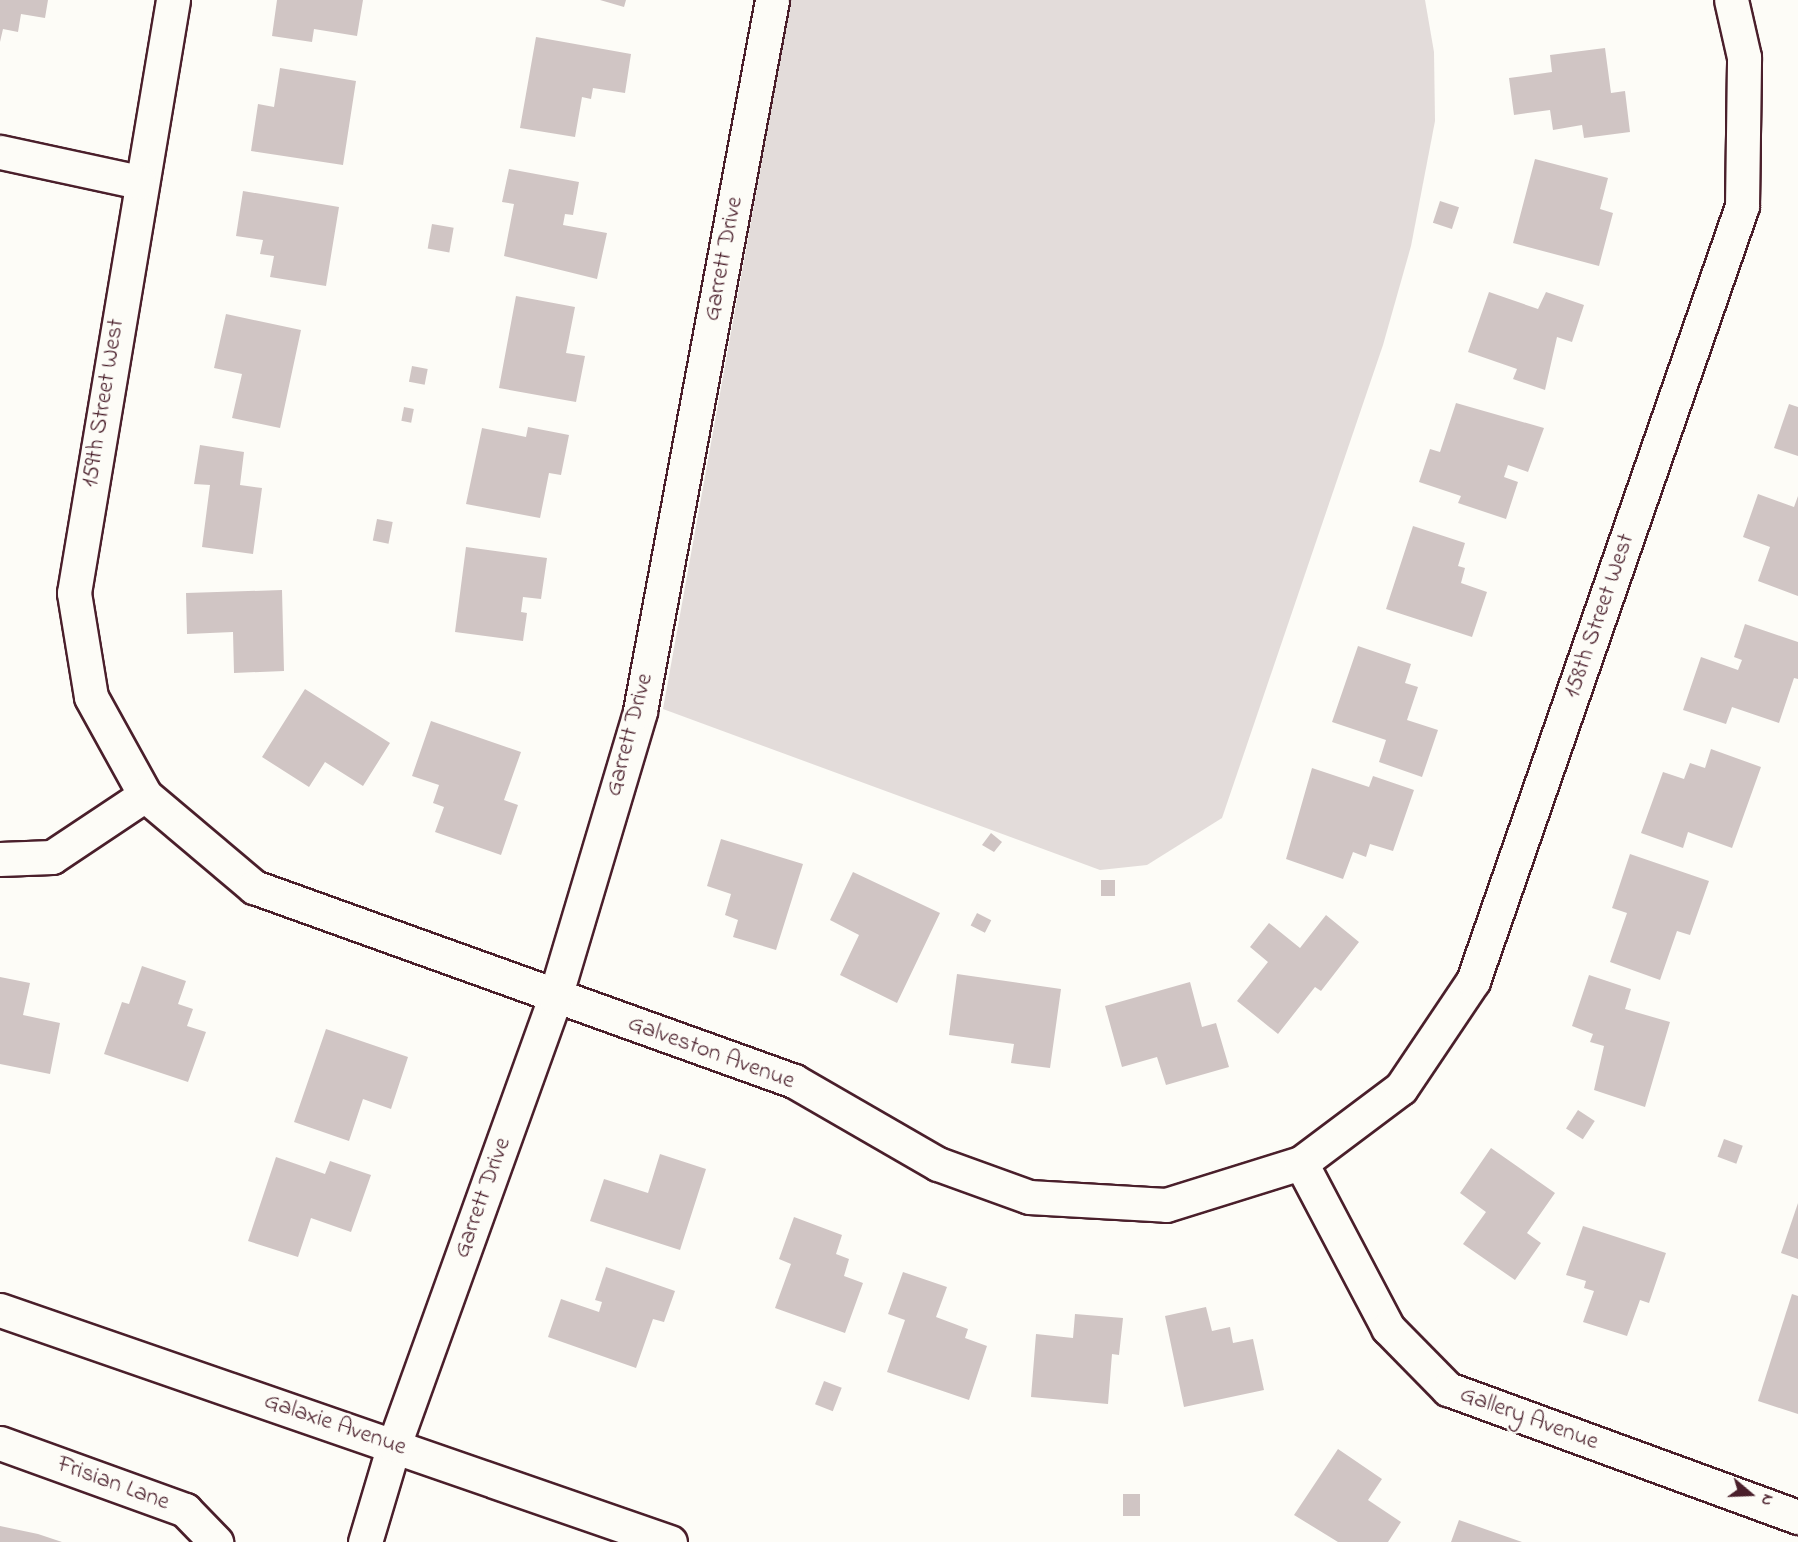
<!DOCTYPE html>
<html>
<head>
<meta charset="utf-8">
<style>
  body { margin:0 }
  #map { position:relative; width:1798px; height:1542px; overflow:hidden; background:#fdfcf7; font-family:"Indie Flower",sans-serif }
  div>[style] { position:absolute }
  .green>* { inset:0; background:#e3dcda }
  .building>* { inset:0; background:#d0c5c4; transform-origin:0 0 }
  .roads { filter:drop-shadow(2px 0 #4a1f2b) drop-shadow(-2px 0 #4a1f2b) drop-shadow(0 2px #4a1f2b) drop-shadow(0 -2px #4a1f2b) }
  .minor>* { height:33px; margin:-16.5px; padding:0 16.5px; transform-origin:16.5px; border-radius:16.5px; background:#fdfcf7 }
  span { translate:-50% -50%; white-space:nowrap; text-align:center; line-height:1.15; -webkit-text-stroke:5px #fdfcf7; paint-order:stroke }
  .street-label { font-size:24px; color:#4a1f2b }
  .north { position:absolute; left:1720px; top:1464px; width:60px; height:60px; -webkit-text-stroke:4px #fdfcf7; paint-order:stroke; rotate:109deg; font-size:16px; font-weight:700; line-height:24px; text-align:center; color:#4a1f2b }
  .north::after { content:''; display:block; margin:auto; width:21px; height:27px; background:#4a1f2b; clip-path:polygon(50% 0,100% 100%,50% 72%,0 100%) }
</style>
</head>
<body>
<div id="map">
  <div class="green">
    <i style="clip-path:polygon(791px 0,1425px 0,1434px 52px,1435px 121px,1411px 246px,1383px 345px,1222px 818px,1147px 865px,1100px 870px,663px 709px)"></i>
  </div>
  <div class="building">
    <i style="clip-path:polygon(0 0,48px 0,45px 18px,21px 14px,18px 32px,3px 29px,0 42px)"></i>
    <i style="clip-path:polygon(277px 0,363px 0,357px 36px,314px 29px,312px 42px,272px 36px)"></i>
    <i style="clip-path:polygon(600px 0,626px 0,624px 7px)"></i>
    <i style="clip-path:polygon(536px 37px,631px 54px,625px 93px,593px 88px,591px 99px,582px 97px,575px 137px,520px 128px)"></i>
    <i style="clip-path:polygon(1605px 48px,1611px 93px,1625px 91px,1630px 132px,1584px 138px,1582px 125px,1553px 130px,1550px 110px,1514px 115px,1509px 78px,1552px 72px,1550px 55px)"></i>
    <i style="clip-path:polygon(280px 68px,356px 81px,343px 165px,251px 151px,258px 104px,274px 107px)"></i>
    <i style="clip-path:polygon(1535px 159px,1608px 178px,1600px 209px,1613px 213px,1599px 266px,1513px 243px)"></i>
    <i style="clip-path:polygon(509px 169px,579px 182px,573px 215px,565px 214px,563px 225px,607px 233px,597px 279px,504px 256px,514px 204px,502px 202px)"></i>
    <i style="clip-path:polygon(243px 191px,339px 207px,326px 286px,270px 277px,274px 256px,260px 254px,263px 240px,236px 236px)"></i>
    <i style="left:1440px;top:201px;width:20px;height:23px;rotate:18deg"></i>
    <i style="left:432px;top:224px;width:22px;height:25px;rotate:10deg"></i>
    <i style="clip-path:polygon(1489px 292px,1538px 309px,1546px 292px,1584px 305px,1572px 342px,1557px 337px,1545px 390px,1513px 379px,1517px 369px,1468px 352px)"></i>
    <i style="clip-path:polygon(516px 296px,575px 307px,566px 353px,585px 356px,576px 402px,499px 388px)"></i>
    <i style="clip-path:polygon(226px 314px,301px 330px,280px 428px,232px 418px,242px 374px,214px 368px)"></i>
    <i style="left:412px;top:366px;width:16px;height:16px;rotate:11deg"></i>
    <i style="clip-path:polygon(1456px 403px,1544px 428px,1528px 472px,1508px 465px,1504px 477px,1518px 482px,1506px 519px,1458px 503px,1461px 496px,1419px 482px,1430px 449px,1440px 452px)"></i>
    <i style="clip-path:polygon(1789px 404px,1798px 407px,1798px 456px,1774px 448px)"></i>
    <i style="left:404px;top:407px;width:10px;height:14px;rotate:11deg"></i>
    <i style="clip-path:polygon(528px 427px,569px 435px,561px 475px,549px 473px,540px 518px,466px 504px,482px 428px,526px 437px)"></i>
    <i style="clip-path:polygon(200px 445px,244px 452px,240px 485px,262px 488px,253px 554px,202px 547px,210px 485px,194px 484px)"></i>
    <i style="clip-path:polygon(1758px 494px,1794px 507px,1798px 496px,1798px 596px,1758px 581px,1770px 547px,1743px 537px)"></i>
    <i style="left:377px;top:519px;width:16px;height:22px;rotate:11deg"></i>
    <i style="clip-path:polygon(1413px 526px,1465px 543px,1458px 566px,1465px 568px,1461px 583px,1487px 592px,1472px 637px,1386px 609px)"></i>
    <i style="clip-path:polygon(466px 547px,547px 558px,541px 599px,523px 597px,521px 612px,527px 613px,523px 641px,455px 632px)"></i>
    <i style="clip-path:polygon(282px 590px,284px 671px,234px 673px,233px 632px,187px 634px,186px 593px)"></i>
    <i style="clip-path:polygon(1745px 624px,1798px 642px,1798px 679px,1794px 678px,1779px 723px,1732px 707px,1726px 724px,1683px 710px,1701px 657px,1738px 670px,1742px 660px,1734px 657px)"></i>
    <i style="clip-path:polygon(1358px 646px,1411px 664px,1405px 683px,1418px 687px,1407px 720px,1438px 730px,1422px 777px,1379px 762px,1386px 740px,1332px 722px)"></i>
    <i style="clip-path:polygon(305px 689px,390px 743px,363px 786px,325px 762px,309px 787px,262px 757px)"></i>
    <i style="clip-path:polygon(431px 721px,521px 752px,504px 800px,518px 805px,501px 855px,435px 832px,444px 807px,433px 803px,439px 785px,412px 776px)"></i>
    <i style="clip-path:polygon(1711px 749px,1761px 767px,1732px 848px,1688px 832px,1683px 848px,1641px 833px,1663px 772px,1684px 779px,1690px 763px,1705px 768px)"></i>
    <i style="clip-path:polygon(1312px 768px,1369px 787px,1373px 776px,1414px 790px,1393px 851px,1370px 844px,1366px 857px,1353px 852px,1343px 879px,1286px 859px)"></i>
    <i style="clip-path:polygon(991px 833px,1002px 842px,994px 852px,982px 845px)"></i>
    <i style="clip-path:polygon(721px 839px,803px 864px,776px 950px,733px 937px,738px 920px,725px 915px,731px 894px,707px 886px)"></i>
    <i style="clip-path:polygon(1630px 854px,1709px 881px,1690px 935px,1677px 931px,1660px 980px,1610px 962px,1627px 913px,1612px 908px)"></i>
    <i style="clip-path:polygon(853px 872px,940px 913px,897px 1003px,840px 975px,859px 935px,830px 920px)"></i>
    <i style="left:1101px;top:880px;width:14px;height:16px"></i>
    <i style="left:977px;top:913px;width:16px;height:14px;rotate:27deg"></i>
    <i style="clip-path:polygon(1326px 915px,1359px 942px,1321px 991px,1315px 987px,1278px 1034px,1237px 1001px,1268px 962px,1250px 947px,1269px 923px,1300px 948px)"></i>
    <i style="clip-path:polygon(142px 966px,186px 981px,178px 1004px,193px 1009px,187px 1026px,206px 1032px,188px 1082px,104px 1054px,122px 1002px,129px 1004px)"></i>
    <i style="clip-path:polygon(957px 974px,1061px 989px,1050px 1068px,1011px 1063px,1014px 1044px,949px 1035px)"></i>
    <i style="clip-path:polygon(1589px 975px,1631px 989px,1625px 1009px,1670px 1022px,1645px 1107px,1594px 1090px,1604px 1046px,1590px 1042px,1593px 1034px,1572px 1026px)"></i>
    <i style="clip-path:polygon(0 977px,30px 983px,23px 1015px,60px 1023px,50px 1074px,0 1064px)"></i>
    <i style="clip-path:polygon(1190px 982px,1202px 1027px,1216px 1023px,1229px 1067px,1166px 1085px,1157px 1057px,1122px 1067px,1105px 1006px)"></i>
    <i style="clip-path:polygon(326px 1029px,408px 1057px,391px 1109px,363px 1099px,349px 1141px,294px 1122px)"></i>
    <i style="left:1578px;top:1110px;width:20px;height:22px;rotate:33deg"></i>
    <i style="left:1724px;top:1139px;width:20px;height:19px;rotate:20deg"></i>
    <i style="clip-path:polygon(1491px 1148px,1555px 1193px,1527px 1233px,1541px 1243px,1515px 1280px,1463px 1244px,1486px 1212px,1460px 1193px)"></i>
    <i style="clip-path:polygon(660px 1154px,706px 1169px,680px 1250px,590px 1221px,604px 1179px,648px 1193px)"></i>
    <i style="clip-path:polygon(276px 1157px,325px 1174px,330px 1161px,371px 1175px,351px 1232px,311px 1218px,298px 1257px,248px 1241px)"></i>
    <i style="clip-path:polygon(1798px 1203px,1798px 1259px,1781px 1253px)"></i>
    <i style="clip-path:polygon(794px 1217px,842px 1235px,836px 1254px,849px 1259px,844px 1276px,863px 1283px,845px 1333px,775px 1308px,791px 1264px,779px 1259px)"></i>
    <i style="clip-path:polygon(1583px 1226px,1666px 1253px,1649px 1303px,1640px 1300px,1627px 1336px,1583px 1322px,1594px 1291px,1584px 1288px,1586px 1281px,1566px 1275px)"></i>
    <i style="clip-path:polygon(606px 1267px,675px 1291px,664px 1322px,653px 1319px,636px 1368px,548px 1337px,561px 1299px,599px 1312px,602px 1302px,595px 1300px)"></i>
    <i style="clip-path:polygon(903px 1272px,947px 1287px,936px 1317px,968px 1329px,965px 1338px,987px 1346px,969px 1400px,887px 1372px,905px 1320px,888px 1314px)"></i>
    <i style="clip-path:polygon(1792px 1294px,1798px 1296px,1798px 1414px,1758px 1401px)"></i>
    <i style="clip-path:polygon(1206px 1307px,1212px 1331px,1230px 1327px,1233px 1343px,1253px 1339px,1264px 1390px,1184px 1407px,1165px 1316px)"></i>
    <i style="clip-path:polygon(1075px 1314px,1123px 1318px,1119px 1355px,1112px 1354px,1108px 1404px,1031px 1397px,1036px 1334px,1073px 1338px)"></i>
    <i style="left:824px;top:1381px;width:19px;height:25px;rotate:21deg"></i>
    <i style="clip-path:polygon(1338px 1449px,1382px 1479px,1368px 1500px,1401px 1522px,1388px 1542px,1338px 1542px,1294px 1515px)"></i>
    <i style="left:1123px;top:1494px;width:17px;height:22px"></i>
    <i style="clip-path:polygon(1459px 1520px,1522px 1542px,1451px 1542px)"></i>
    <i style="clip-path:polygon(0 1526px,38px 1534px,62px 1542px,0 1542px)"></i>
  </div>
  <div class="roads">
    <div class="minor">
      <i style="left:173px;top:0;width:601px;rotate:99.48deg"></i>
      <i style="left:74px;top:593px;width:105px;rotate:80.7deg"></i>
      <i style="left:91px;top:697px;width:112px;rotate:61.1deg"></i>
      <i style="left:145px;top:795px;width:143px;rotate:40.2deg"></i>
      <i style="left:254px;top:887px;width:574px;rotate:19.76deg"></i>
      <i style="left:794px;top:1081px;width:166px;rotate:30deg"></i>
      <i style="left:938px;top:1164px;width:97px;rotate:19.9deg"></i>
      <i style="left:1029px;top:1197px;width:137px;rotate:3.3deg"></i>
      <i style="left:1166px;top:1205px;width:141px;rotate:-17.3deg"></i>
      <i style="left:1301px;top:1163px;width:125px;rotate:-36.9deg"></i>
      <i style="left:1401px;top:1088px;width:129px;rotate:-56.1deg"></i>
      <i style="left:1473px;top:981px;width:820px;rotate:-70.86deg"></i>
      <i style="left:1742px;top:206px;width:149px;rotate:-89.2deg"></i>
      <i style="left:1744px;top:57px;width:58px;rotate:-102.8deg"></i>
      <i style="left:0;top:152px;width:142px;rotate:12.2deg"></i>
      <i style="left:0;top:859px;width:52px;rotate:-2.2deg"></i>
      <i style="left:52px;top:857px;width:112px;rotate:-33.7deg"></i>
      <i style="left:1301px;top:1163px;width:187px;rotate:62.2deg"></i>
      <i style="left:1388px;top:1328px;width:86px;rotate:45.5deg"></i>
      <i style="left:1448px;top:1389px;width:373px;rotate:20.1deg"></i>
      <i style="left:0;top:1310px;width:709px;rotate:19.1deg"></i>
      <i style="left:0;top:1443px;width:197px;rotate:19.9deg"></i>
      <i style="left:185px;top:1510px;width:45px;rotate:45.9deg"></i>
      <i style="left:365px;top:1542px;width:101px;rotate:-73.4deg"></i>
      <i style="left:394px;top:1445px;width:476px;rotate:-70.2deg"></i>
      <i style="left:555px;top:997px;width:298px;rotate:-73.4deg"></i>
      <i style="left:640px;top:711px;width:723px;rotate:-79.48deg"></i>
    </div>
  </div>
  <div class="street-label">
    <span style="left:724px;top:259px;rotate:-79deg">Garrett Drive</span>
    <span style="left:104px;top:403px;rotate:-81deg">159th Street West</span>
    <span style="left:1600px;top:616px;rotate:-71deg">158th Street West</span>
    <span style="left:630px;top:735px;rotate:-75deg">Garrett Drive</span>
    <span style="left:711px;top:1053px;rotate:20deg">Galveston Avenue</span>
    <span style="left:483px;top:1198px;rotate:-70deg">Garrett Drive</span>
    <span style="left:1529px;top:1419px;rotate:20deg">Gallery Avenue</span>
    <span style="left:335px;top:1425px;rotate:19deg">Galaxie Avenue</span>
    <span style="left:113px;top:1484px;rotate:20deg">Frisian Lane</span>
  </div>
  <div class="north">N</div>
</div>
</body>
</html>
